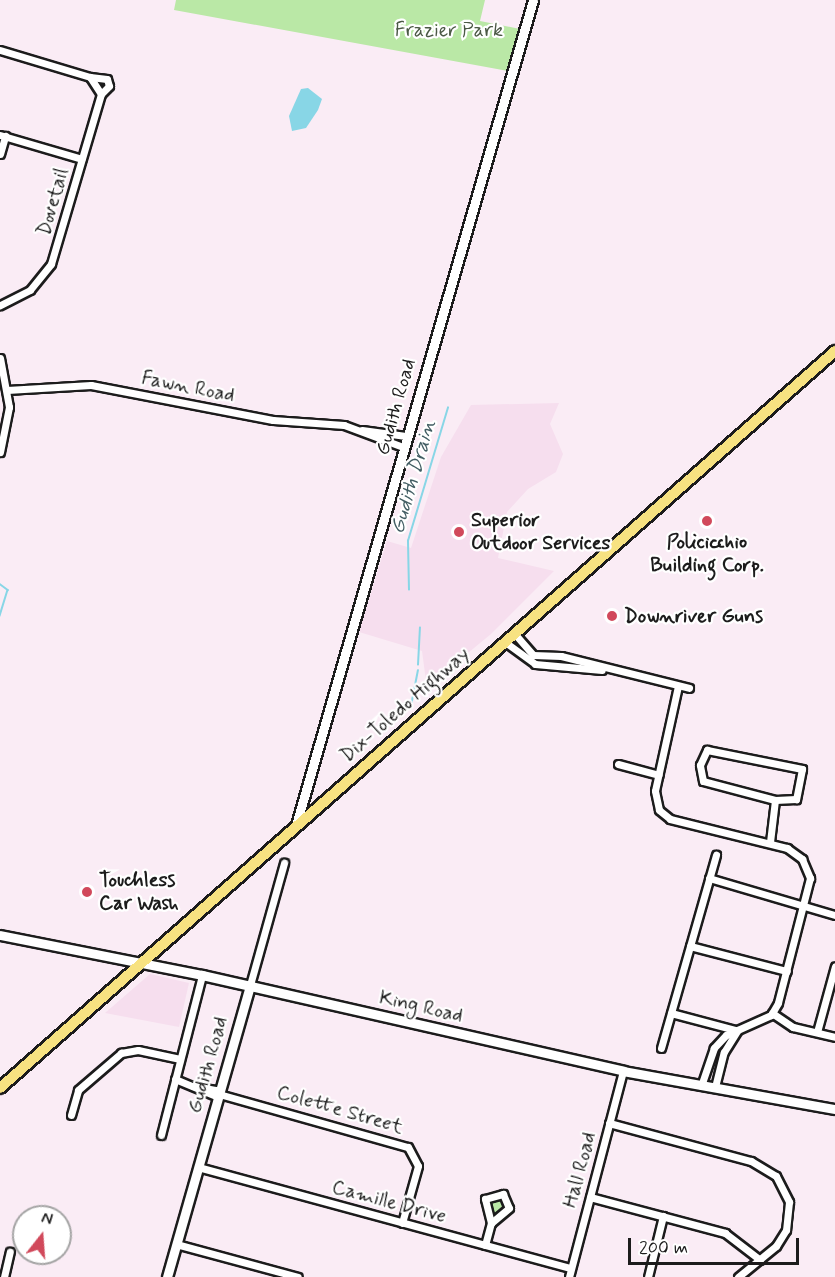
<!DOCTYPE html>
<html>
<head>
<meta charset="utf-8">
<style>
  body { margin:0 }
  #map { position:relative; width:835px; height:1277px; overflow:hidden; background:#faecf5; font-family:Mynerve,sans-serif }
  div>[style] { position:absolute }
  .built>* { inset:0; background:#f6deee }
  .green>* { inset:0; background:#bae8a6 }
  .water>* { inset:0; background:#88d6e6 }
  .stream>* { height:1.5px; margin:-0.75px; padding:0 0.75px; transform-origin:0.75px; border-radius:0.75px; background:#88d6e6 }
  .roads { filter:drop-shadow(2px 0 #1c1c1c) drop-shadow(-2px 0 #1c1c1c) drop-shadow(0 2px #1c1c1c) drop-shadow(0 -2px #1c1c1c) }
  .street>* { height:7px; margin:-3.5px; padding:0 3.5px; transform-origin:3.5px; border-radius:3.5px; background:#fff }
  .secondary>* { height:9px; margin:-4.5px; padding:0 4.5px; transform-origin:4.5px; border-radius:4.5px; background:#fff }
  .primary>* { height:10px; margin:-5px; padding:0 5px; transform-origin:5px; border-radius:5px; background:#f7e281 }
  .dots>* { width:16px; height:16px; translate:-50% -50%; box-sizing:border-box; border:3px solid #fff; border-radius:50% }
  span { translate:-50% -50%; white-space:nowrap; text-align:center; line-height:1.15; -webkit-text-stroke:4.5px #fff; paint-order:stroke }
  .park-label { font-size:20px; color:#4b5945 }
  .street-label { font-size:20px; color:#1c1c1c }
  .poi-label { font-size:20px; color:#1c1c1c; font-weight:700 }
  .left { translate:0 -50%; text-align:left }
  .water-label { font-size:21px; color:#425d63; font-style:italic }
  .north { position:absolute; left:12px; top:1205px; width:60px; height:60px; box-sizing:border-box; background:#fff; border:2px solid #a4a4a4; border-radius:50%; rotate:17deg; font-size:16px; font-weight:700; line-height:24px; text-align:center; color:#1c1c1c }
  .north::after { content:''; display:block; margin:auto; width:21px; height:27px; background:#d1495b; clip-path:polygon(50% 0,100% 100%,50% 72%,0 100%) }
  .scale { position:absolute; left:628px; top:1238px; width:171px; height:27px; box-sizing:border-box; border:3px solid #1c1c1c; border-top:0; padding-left:8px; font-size:18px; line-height:21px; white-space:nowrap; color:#1c1c1c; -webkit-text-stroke:4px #fff; paint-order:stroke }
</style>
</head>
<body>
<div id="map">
  <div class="built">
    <i style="clip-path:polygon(559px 403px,550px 424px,563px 454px,556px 472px,528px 489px,507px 512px,498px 558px,554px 571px,491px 634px,434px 681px,426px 681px,422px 651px,359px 632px,387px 541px,411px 548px,441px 457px,471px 405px)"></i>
    <i style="clip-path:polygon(150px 974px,189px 983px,179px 1027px,105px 1013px)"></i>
  </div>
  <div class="green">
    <i style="clip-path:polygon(176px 0,485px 0,480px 21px,520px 29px,508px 71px,174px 10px)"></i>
    <i style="clip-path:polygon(501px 1197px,506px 1208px,493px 1218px,487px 1203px)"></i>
  </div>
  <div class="water">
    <i style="clip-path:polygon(308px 88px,322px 99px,318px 110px,306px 128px,292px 131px,289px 116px,301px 89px)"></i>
  </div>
  <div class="stream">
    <i style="left:0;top:584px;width:10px;rotate:37deg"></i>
    <i style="left:8px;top:590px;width:27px;rotate:107deg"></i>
    <i style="left:409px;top:590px;width:49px;rotate:-91.2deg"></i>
    <i style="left:408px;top:541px;width:139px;rotate:-73.3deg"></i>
    <i style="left:418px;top:665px;width:37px;rotate:-87deg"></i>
    <i style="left:411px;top:706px;width:36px;rotate:-79deg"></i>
  </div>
  <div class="roads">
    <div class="street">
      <i style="left:0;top:50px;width:94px;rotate:16.7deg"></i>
      <i style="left:90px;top:77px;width:20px;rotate:57deg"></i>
      <i style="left:101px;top:94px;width:177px;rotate:106.4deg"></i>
      <i style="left:51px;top:264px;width:33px;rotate:129deg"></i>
      <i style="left:30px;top:290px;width:34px;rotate:153deg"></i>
      <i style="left:90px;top:77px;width:17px;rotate:7deg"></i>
      <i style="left:107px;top:79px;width:7px;rotate:74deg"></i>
      <i style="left:109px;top:86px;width:11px;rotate:135deg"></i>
      <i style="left:0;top:135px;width:85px;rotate:16.3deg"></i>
      <i style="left:0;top:154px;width:19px;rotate:-74deg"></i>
      <i style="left:0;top:358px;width:50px;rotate:79.6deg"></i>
      <i style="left:9px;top:407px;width:46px;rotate:101.3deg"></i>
      <i style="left:7px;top:390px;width:84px;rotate:-3.4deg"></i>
      <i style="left:91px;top:385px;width:185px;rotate:10.9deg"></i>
      <i style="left:273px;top:420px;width:71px;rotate:4deg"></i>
      <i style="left:344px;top:425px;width:63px;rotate:20.4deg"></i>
      <i style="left:362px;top:430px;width:44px;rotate:7.8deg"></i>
      <i style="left:514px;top:633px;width:29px;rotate:49deg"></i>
      <i style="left:533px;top:655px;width:28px;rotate:2deg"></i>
      <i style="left:561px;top:656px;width:132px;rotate:14deg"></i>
      <i style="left:505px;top:642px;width:37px;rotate:36deg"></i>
      <i style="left:535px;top:664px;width:67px;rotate:5.1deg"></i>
      <i style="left:678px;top:686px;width:107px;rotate:102.4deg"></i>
      <i style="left:655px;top:791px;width:19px;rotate:78deg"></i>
      <i style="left:659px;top:810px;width:14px;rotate:39deg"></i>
      <i style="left:670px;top:819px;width:121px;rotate:13.9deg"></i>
      <i style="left:787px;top:848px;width:19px;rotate:36deg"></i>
      <i style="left:802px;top:859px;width:21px;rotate:67deg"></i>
      <i style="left:810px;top:878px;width:129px;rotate:104.4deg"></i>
      <i style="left:778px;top:1003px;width:14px;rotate:120deg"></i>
      <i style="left:771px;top:1015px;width:49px;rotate:156deg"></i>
      <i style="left:726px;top:1035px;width:18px;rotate:133deg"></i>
      <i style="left:714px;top:1048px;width:40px;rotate:108.9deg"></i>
      <i style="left:618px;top:764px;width:42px;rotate:15deg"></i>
      <i style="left:770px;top:842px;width:42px;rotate:-83.2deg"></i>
      <i style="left:775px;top:800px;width:74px;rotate:-165.2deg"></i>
      <i style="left:703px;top:781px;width:16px;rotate:-101deg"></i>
      <i style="left:700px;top:765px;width:17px;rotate:-65deg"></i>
      <i style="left:707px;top:750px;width:97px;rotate:11.3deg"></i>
      <i style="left:802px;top:769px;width:31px;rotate:101deg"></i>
      <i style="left:796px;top:799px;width:21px;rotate:177deg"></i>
      <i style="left:709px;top:878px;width:131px;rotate:16.4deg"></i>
      <i style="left:690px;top:946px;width:100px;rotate:14.5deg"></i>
      <i style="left:250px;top:985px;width:127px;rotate:-74.4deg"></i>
      <i style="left:671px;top:1013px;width:66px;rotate:14.9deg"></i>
      <i style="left:772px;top:1013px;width:25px;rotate:34deg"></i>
      <i style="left:793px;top:1027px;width:43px;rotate:13.4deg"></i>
      <i style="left:817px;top:1032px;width:68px;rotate:-74.7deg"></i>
      <i style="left:661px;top:1048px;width:201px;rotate:-74.1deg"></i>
      <i style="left:175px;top:1079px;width:47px;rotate:22.7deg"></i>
      <i style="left:193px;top:1086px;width:27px;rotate:10deg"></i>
      <i style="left:715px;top:1087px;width:36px;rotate:-76deg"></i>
      <i style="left:724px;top:1052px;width:26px;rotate:-58deg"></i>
      <i style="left:219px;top:1094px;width:196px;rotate:15.7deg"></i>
      <i style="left:408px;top:1147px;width:21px;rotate:62deg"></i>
      <i style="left:418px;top:1166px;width:59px;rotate:105.7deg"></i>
      <i style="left:71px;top:1115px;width:26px;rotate:-74deg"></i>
      <i style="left:78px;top:1090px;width:57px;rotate:-40.7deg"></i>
      <i style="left:121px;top:1053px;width:17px;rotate:-10deg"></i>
      <i style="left:138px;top:1050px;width:43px;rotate:12.1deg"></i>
      <i style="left:609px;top:1123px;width:147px;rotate:15deg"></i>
      <i style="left:751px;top:1161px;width:29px;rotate:31deg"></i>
      <i style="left:776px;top:1176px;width:29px;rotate:63deg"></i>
      <i style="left:789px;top:1202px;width:28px;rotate:96deg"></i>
      <i style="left:786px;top:1230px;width:19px;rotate:122deg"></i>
      <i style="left:776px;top:1246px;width:49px;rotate:140.8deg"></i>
      <i style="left:161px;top:1135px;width:165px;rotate:-75.6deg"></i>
      <i style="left:198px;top:1167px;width:386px;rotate:15.2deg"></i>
      <i style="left:590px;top:1197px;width:140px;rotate:14.9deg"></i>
      <i style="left:725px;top:1233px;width:44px;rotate:37.6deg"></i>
      <i style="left:176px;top:1244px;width:126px;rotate:15.1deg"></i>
      <i style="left:485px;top:1245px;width:23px;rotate:-75deg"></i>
      <i style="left:491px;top:1223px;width:25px;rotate:-104deg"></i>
      <i style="left:485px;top:1199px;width:19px;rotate:-16deg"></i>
      <i style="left:503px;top:1194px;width:15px;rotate:67deg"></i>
      <i style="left:509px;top:1208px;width:23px;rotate:140deg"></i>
      <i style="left:4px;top:1277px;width:26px;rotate:-77deg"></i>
      <i style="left:569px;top:1277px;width:213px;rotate:-75.3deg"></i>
      <i style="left:648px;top:1277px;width:63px;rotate:-76.2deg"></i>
    </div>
    <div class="secondary">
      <i style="left:296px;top:825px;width:858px;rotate:-73.97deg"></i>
      <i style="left:0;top:935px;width:206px;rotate:11.2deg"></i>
      <i style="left:202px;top:975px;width:432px;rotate:12.8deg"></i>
      <i style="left:623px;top:1071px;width:215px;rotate:10.2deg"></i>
      <i style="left:167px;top:1277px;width:304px;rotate:-74.1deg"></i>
    </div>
    <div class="primary">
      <i style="left:0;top:1088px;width:1114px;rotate:-41.43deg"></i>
    </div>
  </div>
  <div class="dots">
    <i style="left:707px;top:521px;background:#d1495b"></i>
    <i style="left:459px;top:532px;background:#d1495b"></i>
    <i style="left:612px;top:616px;background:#d1495b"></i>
    <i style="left:87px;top:892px;background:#d1495b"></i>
  </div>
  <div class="park-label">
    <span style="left:449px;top:30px">Frazier Park</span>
  </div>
  <div class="street-label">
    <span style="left:53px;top:202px;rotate:-74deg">Dovetail</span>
    <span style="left:188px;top:387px;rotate:11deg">Fawn Road</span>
    <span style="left:396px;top:407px;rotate:-74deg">Gudith Road</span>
    <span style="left:405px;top:705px;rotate:-41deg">Dix-Toledo Highway</span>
    <span style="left:421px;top:1007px;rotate:13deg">King Road</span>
    <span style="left:208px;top:1065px;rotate:-74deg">Gudith Road</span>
    <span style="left:340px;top:1110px;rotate:16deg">Colette Street</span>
    <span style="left:580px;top:1170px;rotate:-75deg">Hall Road</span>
    <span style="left:389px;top:1202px;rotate:15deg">Camille Drive</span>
  </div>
  <div class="poi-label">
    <span class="left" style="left:471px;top:532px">Superior<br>Outdoor Services</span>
    <span style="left:707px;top:554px">Policicchio<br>Building Corp.</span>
    <span class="left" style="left:624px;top:616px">Downriver Guns</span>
    <span class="left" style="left:99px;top:892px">Touchless<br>Car Wash</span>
  </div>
  <div class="water-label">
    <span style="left:413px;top:477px;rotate:-74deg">Gudith Drain</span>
  </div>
  <div class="north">N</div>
  <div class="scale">200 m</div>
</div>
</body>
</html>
